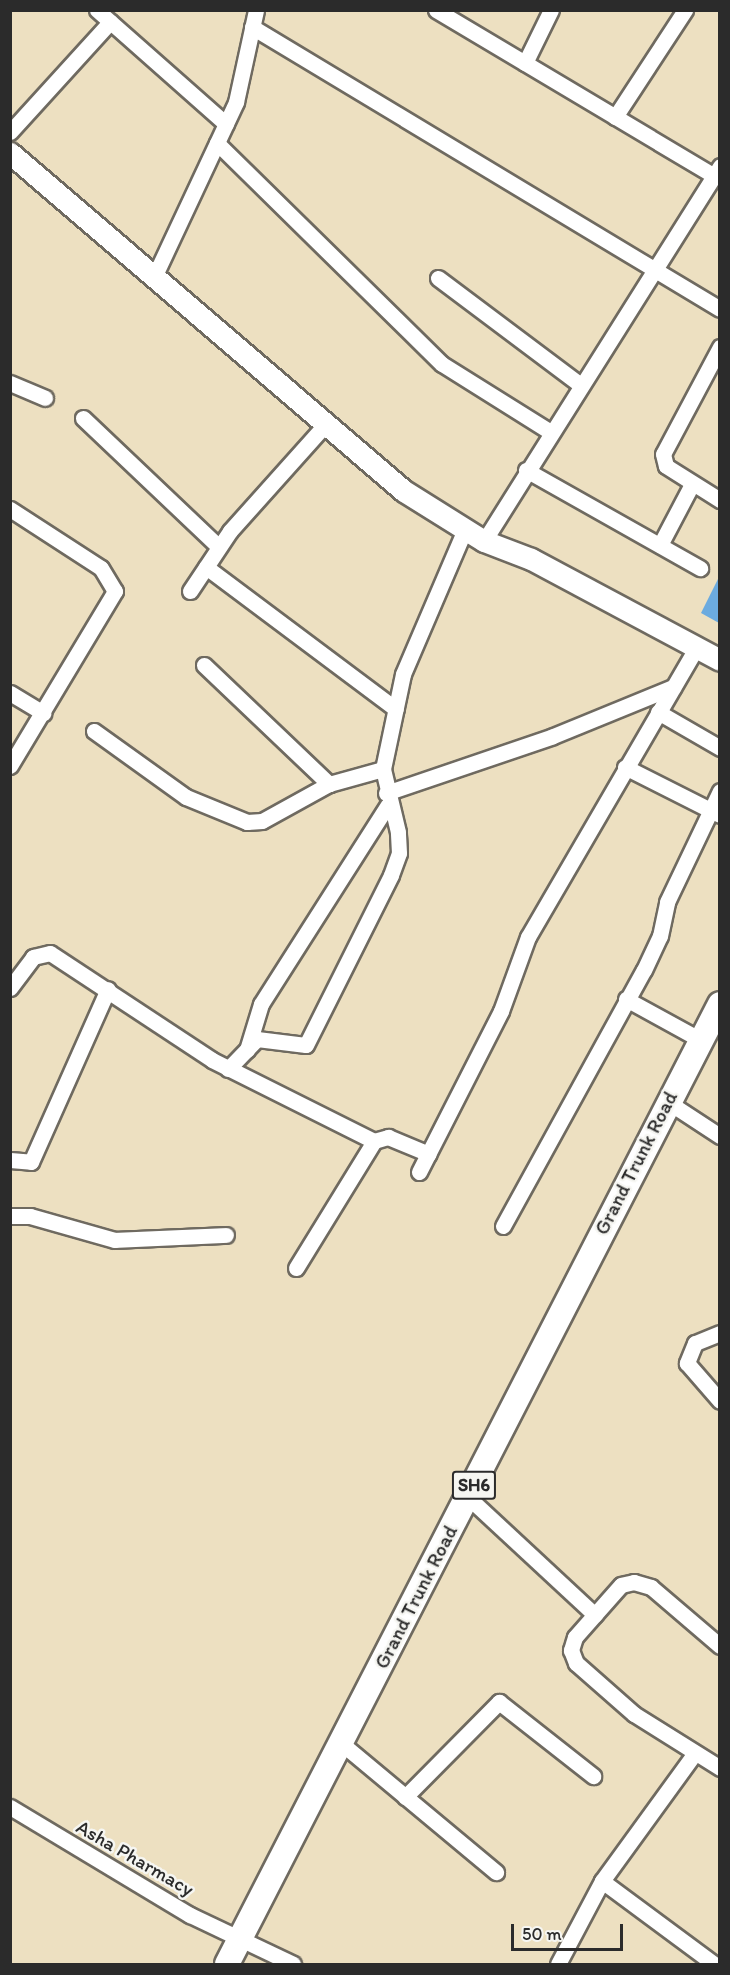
<!DOCTYPE html>
<html>
<head>
<meta charset="utf-8">
<style>
  body { margin:0 }
  #map { position:relative; width:730px; height:1975px; overflow:hidden; background:#ede0c1; font-family:Itim,sans-serif }
  div>[style] { position:absolute }
  .water>* { inset:0; background:#6cabdf }
  .roads { filter:drop-shadow(2px 0 #6f6a60) drop-shadow(-2px 0 #6f6a60) drop-shadow(0 2px #6f6a60) drop-shadow(0 -2px #6f6a60) }
  .street>* { height:15px; margin:-7.5px; padding:0 7.5px; transform-origin:7.5px; border-radius:7.5px; background:#fff }
  .secondary>* { height:21px; margin:-10.5px; padding:0 10.5px; transform-origin:10.5px; border-radius:10.5px; background:#fff }
  .primary>* { height:24px; margin:-12px; padding:0 12px; transform-origin:12px; border-radius:12px; background:#fff }
  span { translate:-50% -50%; white-space:nowrap; text-align:center; line-height:1.15; -webkit-text-stroke:5px #f6f6f2; paint-order:stroke }
  .shield-label span { padding:2px 4px; background:#f6f6f2; border:2px solid; border-radius:4px; -webkit-text-stroke-width:0 }
  .shield-label { font-size:18px; color:#2b2b2b; font-weight:700 }
  .street-label { font-size:20px; color:#2b2b2b }
  .frame { position:absolute; inset:0; border:12px solid #2b2b2b; pointer-events:none }
  .scale { position:absolute; left:511px; top:1924px; width:112px; height:27px; box-sizing:border-box; border:3px solid #2b2b2b; border-top:0; padding-left:8px; font-size:18px; line-height:21px; white-space:nowrap; color:#2b2b2b; -webkit-text-stroke:4px #f6f6f2; paint-order:stroke }
</style>
</head>
<body>
<div id="map">
  <div class="water">
    <i style="clip-path:polygon(719px 577px,720px 622px,719px 623px,701px 613px)"></i>
  </div>
  <div class="roads">
    <div class="street">
      <i style="left:97px;top:10px;width:172px;rotate:41.5deg"></i>
      <i style="left:436px;top:10px;width:322px;rotate:30.8deg"></i>
      <i style="left:252px;top:27px;width:546px;rotate:31.07deg"></i>
      <i style="left:525px;top:63px;width:59px;rotate:-63.9deg"></i>
      <i style="left:615px;top:117px;width:128px;rotate:-56.8deg"></i>
      <i style="left:10px;top:132px;width:149px;rotate:-47.7deg"></i>
      <i style="left:217px;top:143px;width:315px;rotate:44.5deg"></i>
      <i style="left:442px;top:364px;width:126px;rotate:32.1deg"></i>
      <i style="left:156px;top:273px;width:189px;rotate:-64.9deg"></i>
      <i style="left:236px;top:102px;width:94px;rotate:-77.7deg"></i>
      <i style="left:438px;top:278px;width:175px;rotate:36.9deg"></i>
      <i style="left:720px;top:347px;width:121px;rotate:118deg"></i>
      <i style="left:663px;top:454px;width:12px;rotate:76deg"></i>
      <i style="left:666px;top:466px;width:64px;rotate:32.2deg"></i>
      <i style="left:10px;top:383px;width:38px;rotate:23deg"></i>
      <i style="left:83px;top:418px;width:187px;rotate:43.5deg"></i>
      <i style="left:526px;top:470px;width:200px;rotate:29.4deg"></i>
      <i style="left:10px;top:509px;width:108px;rotate:33deg"></i>
      <i style="left:101px;top:568px;width:27px;rotate:59deg"></i>
      <i style="left:115px;top:591px;width:204px;rotate:121deg"></i>
      <i style="left:484px;top:541px;width:443px;rotate:-57.8deg"></i>
      <i style="left:660px;top:545px;width:69px;rotate:-62.3deg"></i>
      <i style="left:206px;top:567px;width:237px;rotate:36.8deg"></i>
      <i style="left:190px;top:591px;width:72px;rotate:-56.3deg"></i>
      <i style="left:230px;top:531px;width:141px;rotate:-48.2deg"></i>
      <i style="left:204px;top:665px;width:173px;rotate:43.6deg"></i>
      <i style="left:10px;top:693px;width:39px;rotate:31deg"></i>
      <i style="left:658px;top:712px;width:72px;rotate:30.1deg"></i>
      <i style="left:94px;top:731px;width:113px;rotate:35.7deg"></i>
      <i style="left:186px;top:797px;width:66px;rotate:22.3deg"></i>
      <i style="left:247px;top:822px;width:15px;rotate:-4deg"></i>
      <i style="left:262px;top:821px;width:77px;rotate:-28.9deg"></i>
      <i style="left:329px;top:784px;width:56px;rotate:-15.5deg"></i>
      <i style="left:625px;top:767px;width:106px;rotate:26.8deg"></i>
      <i style="left:386px;top:793px;width:176px;rotate:-18.8deg"></i>
      <i style="left:553px;top:736px;width:130px;rotate:-22.2deg"></i>
      <i style="left:10px;top:988px;width:39px;rotate:-53deg"></i>
      <i style="left:33px;top:957px;width:17px;rotate:-13deg"></i>
      <i style="left:50px;top:953px;width:194px;rotate:33.4deg"></i>
      <i style="left:212px;top:1060px;width:181px;rotate:26.6deg"></i>
      <i style="left:626px;top:999px;width:85px;rotate:28.7deg"></i>
      <i style="left:247px;top:1050px;width:48px;rotate:-73.1deg"></i>
      <i style="left:261px;top:1004px;width:236px;rotate:-57.5deg"></i>
      <i style="left:228px;top:1069px;width:42px;rotate:-46deg"></i>
      <i style="left:257px;top:1039px;width:49px;rotate:7deg"></i>
      <i style="left:306px;top:1045px;width:190px;rotate:-63.4deg"></i>
      <i style="left:391px;top:875px;width:23px;rotate:-70deg"></i>
      <i style="left:399px;top:853px;width:21px;rotate:-93deg"></i>
      <i style="left:398px;top:832px;width:65px;rotate:-103.4deg"></i>
      <i style="left:383px;top:769px;width:97px;rotate:-78.1deg"></i>
      <i style="left:403px;top:674px;width:158px;rotate:-66.8deg"></i>
      <i style="left:668px;top:1102px;width:62px;rotate:33.2deg"></i>
      <i style="left:10px;top:1160px;width:21px;rotate:5deg"></i>
      <i style="left:31px;top:1162px;width:189px;rotate:-66deg"></i>
      <i style="left:419px;top:1172px;width:181px;rotate:-63deg"></i>
      <i style="left:501px;top:1011px;width:79px;rotate:-70deg"></i>
      <i style="left:528px;top:937px;width:336px;rotate:-59.8deg"></i>
      <i style="left:10px;top:1216px;width:20px"></i>
      <i style="left:30px;top:1216px;width:88px;rotate:15.8deg"></i>
      <i style="left:115px;top:1240px;width:111px;rotate:-2.6deg"></i>
      <i style="left:503px;top:1226px;width:292px;rotate:-61.2deg"></i>
      <i style="left:644px;top:970px;width:38px;rotate:-65deg"></i>
      <i style="left:660px;top:936px;width:35px;rotate:-78deg"></i>
      <i style="left:667px;top:902px;width:123px;rotate:-64.5deg"></i>
      <i style="left:296px;top:1268px;width:149px;rotate:-58.4deg"></i>
      <i style="left:374px;top:1141px;width:15px;rotate:-16deg"></i>
      <i style="left:388px;top:1137px;width:44px;rotate:22.5deg"></i>
      <i style="left:720px;top:1333px;width:27px;rotate:158deg"></i>
      <i style="left:695px;top:1343px;width:22px;rotate:112deg"></i>
      <i style="left:687px;top:1363px;width:50px;rotate:49deg"></i>
      <i style="left:468px;top:1497px;width:173px;rotate:42.9deg"></i>
      <i style="left:720px;top:1646px;width:91px;rotate:-139.5deg"></i>
      <i style="left:651px;top:1587px;width:18px;rotate:-164deg"></i>
      <i style="left:634px;top:1582px;width:13px;rotate:167deg"></i>
      <i style="left:621px;top:1585px;width:69px;rotate:131.5deg"></i>
      <i style="left:575px;top:1637px;width:14px;rotate:107deg"></i>
      <i style="left:571px;top:1650px;width:14px;rotate:69deg"></i>
      <i style="left:576px;top:1663px;width:77px;rotate:41.3deg"></i>
      <i style="left:634px;top:1714px;width:102px;rotate:32.1deg"></i>
      <i style="left:341px;top:1743px;width:202px;rotate:39.8deg"></i>
      <i style="left:405px;top:1797px;width:134px;rotate:-45.3deg"></i>
      <i style="left:499px;top:1702px;width:120px;rotate:38.2deg"></i>
      <i style="left:10px;top:1807px;width:210px;rotate:31deg"></i>
      <i style="left:190px;top:1915px;width:114px;rotate:25.4deg"></i>
      <i style="left:602px;top:1881px;width:139px;rotate:36.5deg"></i>
      <i style="left:558px;top:1964px;width:94px;rotate:-62.1deg"></i>
      <i style="left:602px;top:1881px;width:158px;rotate:-54deg"></i>
    </div>
    <div class="secondary">
      <i style="left:10px;top:153px;width:519px;rotate:40.63deg"></i>
      <i style="left:404px;top:491px;width:94px;rotate:32deg"></i>
      <i style="left:484px;top:541px;width:50px;rotate:21deg"></i>
      <i style="left:531px;top:559px;width:214px;rotate:28.1deg"></i>
    </div>
    <div class="primary">
      <i style="left:227px;top:1964px;width:1079px;rotate:-62.82deg"></i>
    </div>
  </div>
  <div class="shield-label">
    <span style="left:474px;top:1485px">SH6</span>
  </div>
  <div class="street-label">
    <span style="left:636px;top:1163px;rotate:-63deg">Grand Trunk Road</span>
    <span style="left:416px;top:1597px;rotate:-63deg">Grand Trunk Road</span>
    <span style="left:135px;top:1858px;rotate:30deg">Asha Pharmacy</span>
  </div>
  <div class="frame"></div>
  <div class="scale">50 m</div>
</div>
</body>
</html>
